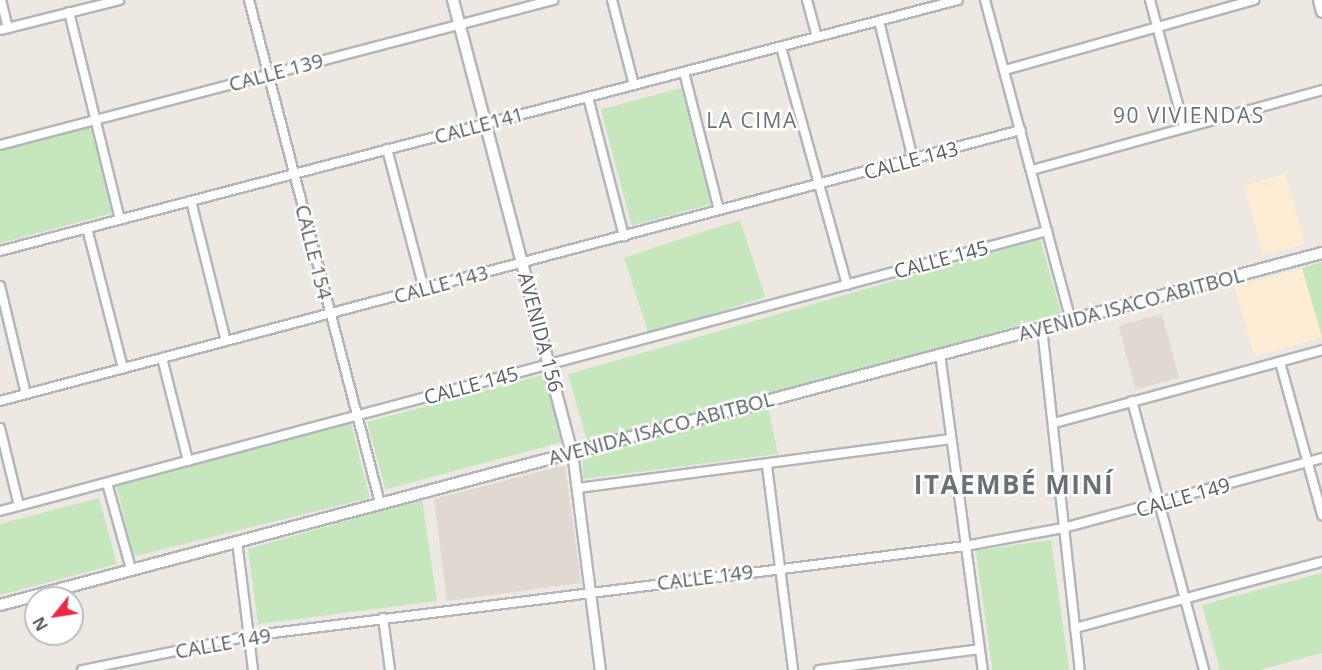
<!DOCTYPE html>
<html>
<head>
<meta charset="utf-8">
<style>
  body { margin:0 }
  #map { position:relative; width:1322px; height:670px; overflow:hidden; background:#ede8e1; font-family:"Open Sans",sans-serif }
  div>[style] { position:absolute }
  .commercial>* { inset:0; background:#ffecd5; transform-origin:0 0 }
  .education>* { inset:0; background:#dfd9d2; transform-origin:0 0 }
  .green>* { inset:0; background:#c6e6bd; transform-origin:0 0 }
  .roads { filter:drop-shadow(2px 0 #b2b6ba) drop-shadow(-2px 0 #b2b6ba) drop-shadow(0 2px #b2b6ba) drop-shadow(0 -2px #b2b6ba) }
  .minor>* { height:8px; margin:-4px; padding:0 4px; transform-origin:4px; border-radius:4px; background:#fff }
  .tertiary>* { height:9px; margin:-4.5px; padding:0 4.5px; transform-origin:4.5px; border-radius:4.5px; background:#fff }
  .secondary>* { height:10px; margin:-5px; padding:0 5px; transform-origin:5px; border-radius:5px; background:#fff }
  span { translate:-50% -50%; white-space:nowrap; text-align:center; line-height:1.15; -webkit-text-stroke:5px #fff; paint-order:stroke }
  .street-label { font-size:20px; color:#5a6063 }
  .neighbourhood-label { font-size:21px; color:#6b7275; letter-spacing:1.5px }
  .district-label { font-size:26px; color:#6b7275; font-weight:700; letter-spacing:1.5px }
  .north { position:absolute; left:24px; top:586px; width:60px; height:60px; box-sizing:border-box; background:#fff; border:2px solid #bdbfc1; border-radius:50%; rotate:240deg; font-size:16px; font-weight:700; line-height:24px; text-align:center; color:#5a6063 }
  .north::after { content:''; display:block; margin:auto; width:21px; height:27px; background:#ed2843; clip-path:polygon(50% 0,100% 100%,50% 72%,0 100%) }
</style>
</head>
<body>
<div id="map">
  <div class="commercial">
    <i style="left:1285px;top:174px;width:72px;height:43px;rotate:74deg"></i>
    <i style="left:1302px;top:268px;width:72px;height:70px;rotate:74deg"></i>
  </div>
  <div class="education">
    <i style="left:1162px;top:314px;width:66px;height:45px;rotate:75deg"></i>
    <i style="clip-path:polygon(565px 465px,581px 583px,447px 601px,434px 499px)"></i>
  </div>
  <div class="green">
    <i style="left:681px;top:88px;width:120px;height:83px;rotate:75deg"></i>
    <i style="clip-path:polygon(89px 123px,113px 213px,0 243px,0 147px)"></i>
    <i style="left:740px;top:220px;width:81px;height:122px;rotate:72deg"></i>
    <i style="left:1040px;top:239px;width:77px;height:491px;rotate:74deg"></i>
    <i style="clip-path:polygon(1322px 262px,1322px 337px,1302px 268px)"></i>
    <i style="left:546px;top:374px;width:70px;height:185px;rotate:75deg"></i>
    <i style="clip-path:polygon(768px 407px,778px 454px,583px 479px,582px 458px)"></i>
    <i style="left:351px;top:423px;width:77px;height:243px;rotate:76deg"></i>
    <i style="clip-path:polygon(99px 498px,117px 564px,0 595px,0 524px)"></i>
    <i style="clip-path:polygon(422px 499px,437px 601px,258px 624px,248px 549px)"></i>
    <i style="left:1051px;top:540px;width:131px;height:76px;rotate:82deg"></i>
    <i style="clip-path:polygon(1322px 573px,1322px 653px,1259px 670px,1220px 670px,1202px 605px)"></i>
  </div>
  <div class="roads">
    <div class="minor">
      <i style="left:1px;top:0;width:29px;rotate:76deg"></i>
      <i style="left:249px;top:0;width:520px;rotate:75.4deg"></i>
      <i style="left:612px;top:0;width:88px;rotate:75.5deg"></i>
      <i style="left:807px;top:0;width:38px;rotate:75deg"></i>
      <i style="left:985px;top:0;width:331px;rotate:75deg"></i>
      <i style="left:1150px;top:0;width:131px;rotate:75deg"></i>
      <i style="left:69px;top:12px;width:213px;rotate:76.2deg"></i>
      <i style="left:879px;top:21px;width:142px;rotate:76.2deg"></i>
      <i style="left:0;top:30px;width:123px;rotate:-14.1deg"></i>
      <i style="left:781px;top:47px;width:247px;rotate:74.5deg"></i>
      <i style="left:1005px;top:70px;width:259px;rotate:-15.7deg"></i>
      <i style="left:684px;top:72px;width:142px;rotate:75.8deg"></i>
      <i style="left:588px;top:97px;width:144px;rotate:75.5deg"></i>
      <i style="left:0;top:145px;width:572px;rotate:-14.69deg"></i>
      <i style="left:387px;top:149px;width:145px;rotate:75.2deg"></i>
      <i style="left:1032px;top:170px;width:301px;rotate:-15.4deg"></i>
      <i style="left:191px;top:201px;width:144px;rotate:76deg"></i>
      <i style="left:87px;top:228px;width:145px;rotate:75.6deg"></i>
      <i style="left:0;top:251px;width:990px;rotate:-14.68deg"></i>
      <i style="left:0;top:286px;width:111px;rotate:76.5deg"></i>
      <i style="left:1042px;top:328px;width:344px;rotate:83.7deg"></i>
      <i style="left:940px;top:354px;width:319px;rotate:82.3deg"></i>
      <i style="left:162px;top:358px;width:106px;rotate:75.8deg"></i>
      <i style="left:1280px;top:362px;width:159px;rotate:74.6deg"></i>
      <i style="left:0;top:401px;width:1056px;rotate:-14.87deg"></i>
      <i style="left:1132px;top:401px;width:278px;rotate:75deg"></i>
      <i style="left:1054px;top:423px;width:278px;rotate:-15.2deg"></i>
      <i style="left:0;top:428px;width:80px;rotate:76.3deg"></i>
      <i style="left:767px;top:466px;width:206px;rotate:82.7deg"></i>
      <i style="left:107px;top:483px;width:89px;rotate:74.4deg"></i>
      <i style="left:578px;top:488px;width:376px;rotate:-7.5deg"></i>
      <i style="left:0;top:511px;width:1084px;rotate:-14.97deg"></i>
      <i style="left:237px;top:541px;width:130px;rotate:82.9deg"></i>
      <i style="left:383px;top:618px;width:52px;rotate:82.3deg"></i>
      <i style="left:1075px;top:628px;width:256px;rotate:-15deg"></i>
      <i style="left:82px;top:670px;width:170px;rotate:-11.5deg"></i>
      <i style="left:249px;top:636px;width:722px;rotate:-7.16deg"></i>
      <i style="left:965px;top:546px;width:100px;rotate:-10.4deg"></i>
      <i style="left:1063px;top:528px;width:268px;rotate:-15.1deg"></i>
      <i style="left:819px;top:670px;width:162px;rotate:-7.4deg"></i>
    </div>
    <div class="tertiary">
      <i style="left:572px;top:452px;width:220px;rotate:82.7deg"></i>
    </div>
    <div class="secondary">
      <i style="left:453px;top:0;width:467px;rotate:75.3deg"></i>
      <i style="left:1319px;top:0;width:12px;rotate:76deg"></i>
      <i style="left:0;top:605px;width:1368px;rotate:-14.91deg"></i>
    </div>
  </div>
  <div class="street-label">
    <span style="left:276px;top:72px;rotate:-15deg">CALLE 139</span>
    <span style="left:479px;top:125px;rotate:-15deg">CALLE141</span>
    <span style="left:911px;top:160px;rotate:-15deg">CALLE 143</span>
    <span style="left:314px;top:252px;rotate:76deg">CALLE 154</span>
    <span style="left:941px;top:259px;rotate:-15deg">CALLE 145</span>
    <span style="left:441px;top:284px;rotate:-15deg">CALLE 143</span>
    <span style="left:1131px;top:304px;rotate:-15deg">AVENIDA ISACO ABITBOL</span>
    <span style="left:541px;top:332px;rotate:75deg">AVENIDA 156</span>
    <span style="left:471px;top:385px;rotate:-15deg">CALLE 145</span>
    <span style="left:661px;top:428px;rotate:-15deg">AVENIDA ISACO ABITBOL</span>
    <span style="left:1183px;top:497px;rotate:-16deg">CALLE 149</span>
    <span style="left:705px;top:577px;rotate:-7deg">CALLE 149</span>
    <span style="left:223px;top:643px;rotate:-10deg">CALLE 149</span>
  </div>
  <div class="neighbourhood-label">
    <span style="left:1189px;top:115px">90 VIVIENDAS</span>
    <span style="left:752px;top:120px">LA CIMA</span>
  </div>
  <div class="district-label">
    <span style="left:1014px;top:485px">ITAEMBÉ MINÍ</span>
  </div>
  <div class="north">N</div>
</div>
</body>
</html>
